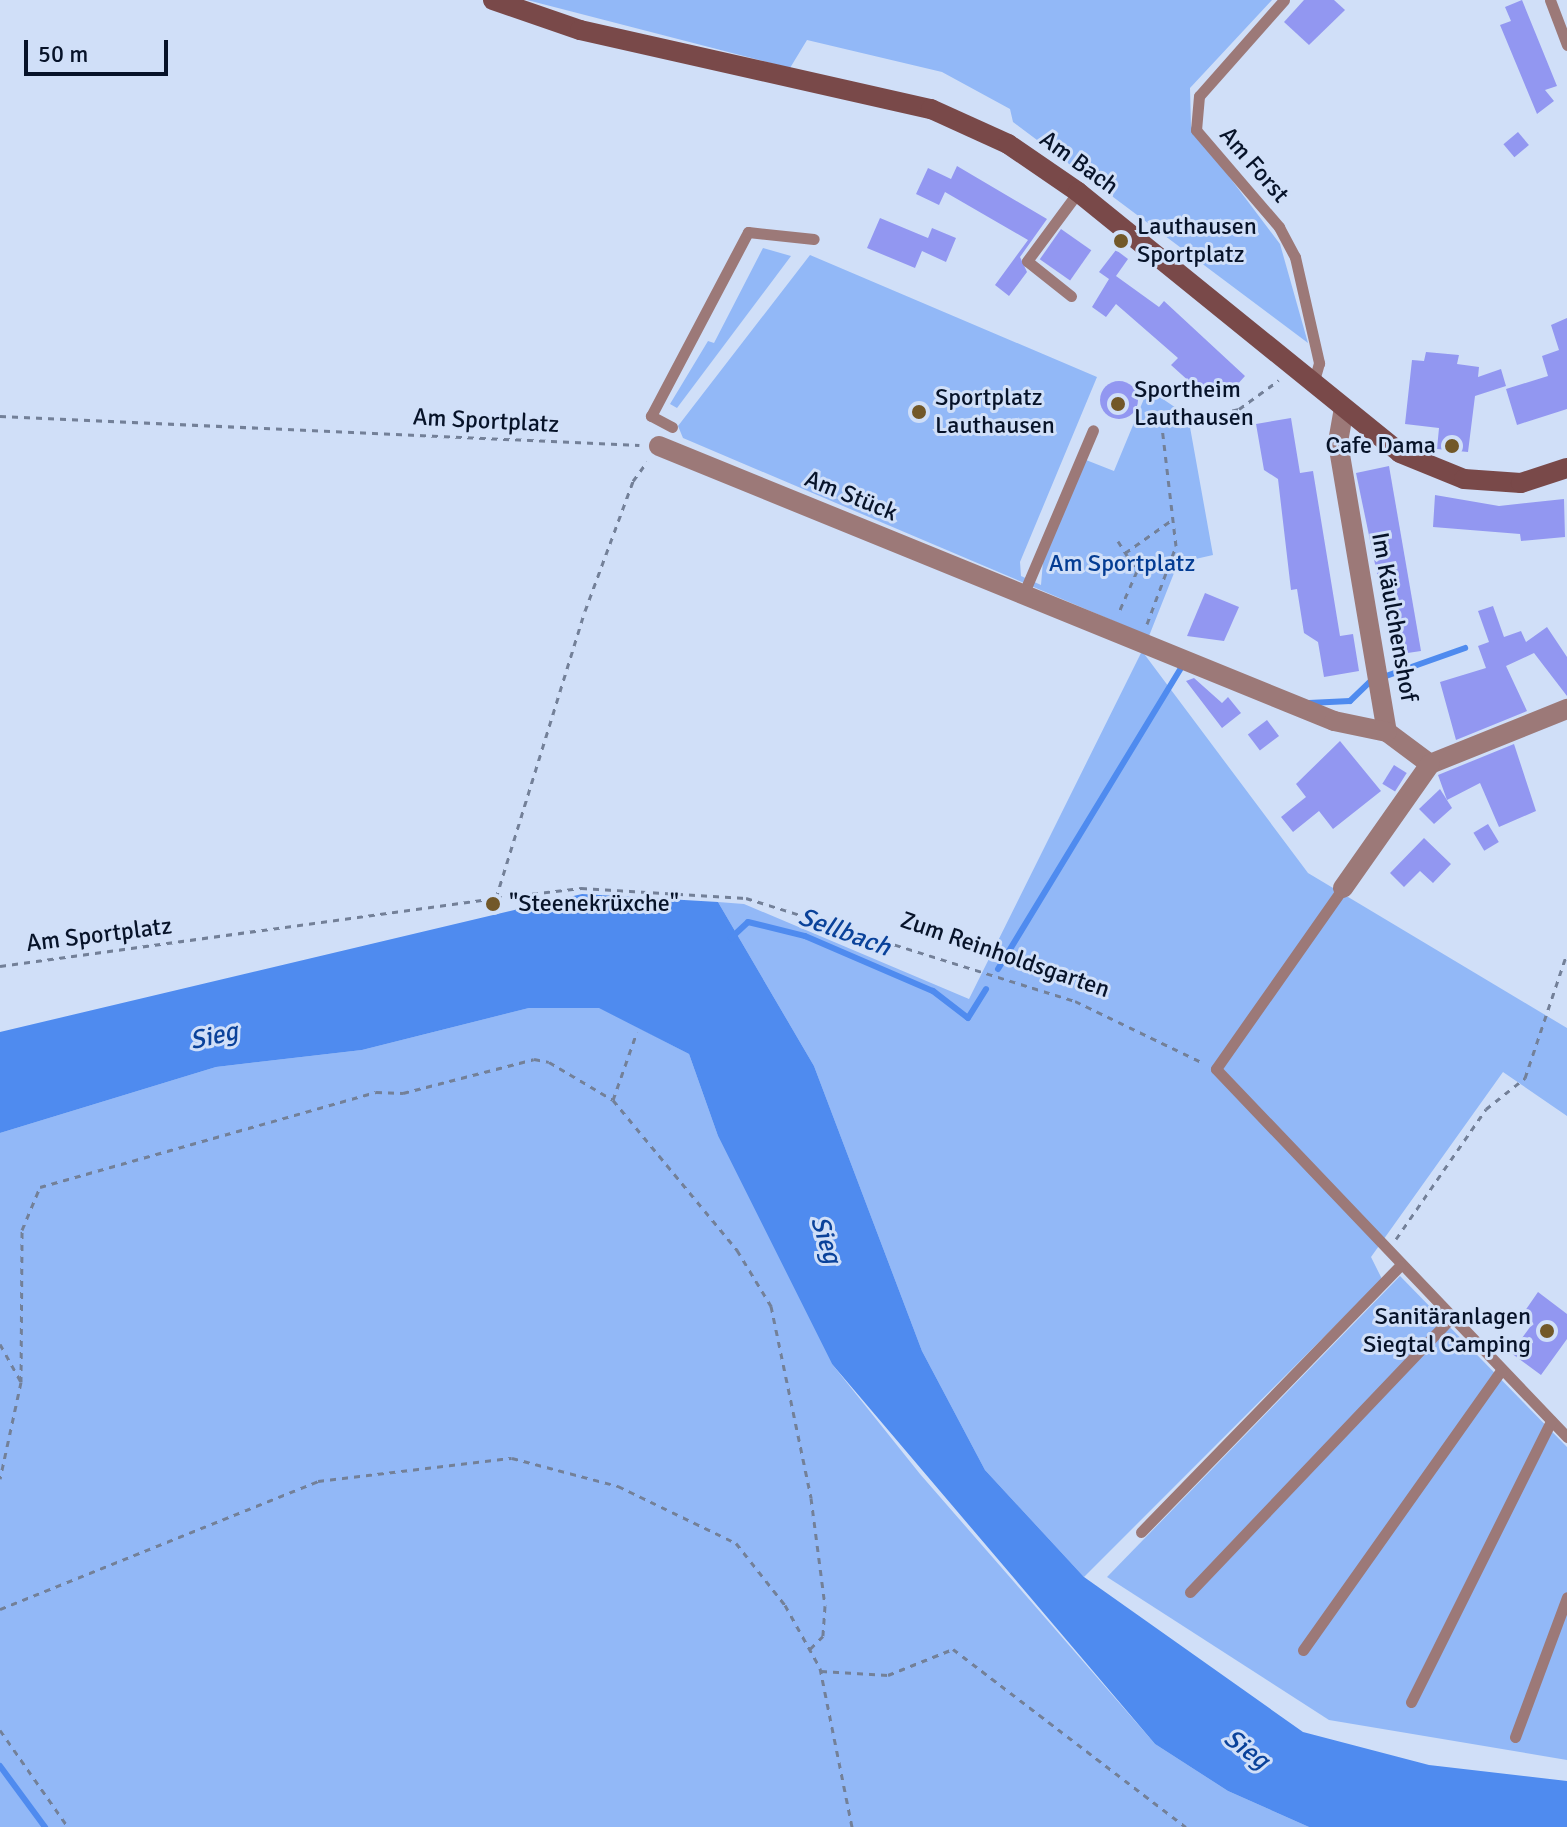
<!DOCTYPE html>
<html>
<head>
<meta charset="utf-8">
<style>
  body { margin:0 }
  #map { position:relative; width:1567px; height:1827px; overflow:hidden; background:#d0dff8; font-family:Signika,sans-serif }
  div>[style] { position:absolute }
  .green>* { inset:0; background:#92b8f7 }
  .water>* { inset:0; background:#4f8bef }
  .stream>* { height:6px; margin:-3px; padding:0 3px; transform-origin:3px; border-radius:3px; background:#4f8bef }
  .building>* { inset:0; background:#9297f1; transform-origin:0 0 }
  .round { border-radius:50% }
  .path>* { height:3px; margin-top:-1.5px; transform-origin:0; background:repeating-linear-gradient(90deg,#738098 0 6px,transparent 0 12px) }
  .lane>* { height:11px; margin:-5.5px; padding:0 5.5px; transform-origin:5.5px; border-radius:5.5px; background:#9c7978 }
  .street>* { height:20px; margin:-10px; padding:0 10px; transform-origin:10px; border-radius:10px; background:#9c7978 }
  .secondary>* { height:20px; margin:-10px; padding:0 10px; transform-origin:10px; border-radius:10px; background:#794949 }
  .dots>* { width:22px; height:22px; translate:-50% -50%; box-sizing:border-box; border:4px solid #d0dff8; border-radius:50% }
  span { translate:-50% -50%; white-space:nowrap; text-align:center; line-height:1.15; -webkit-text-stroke:6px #d0dff8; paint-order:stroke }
  .street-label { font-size:24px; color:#071329 }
  .poi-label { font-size:24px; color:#071329 }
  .left { translate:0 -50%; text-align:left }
  .right { translate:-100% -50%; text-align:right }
  .park-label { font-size:24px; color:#033c93 }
  .water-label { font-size:26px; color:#0a429a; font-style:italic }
  .scale { position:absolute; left:24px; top:40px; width:144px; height:36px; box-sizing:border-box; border:4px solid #071329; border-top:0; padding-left:10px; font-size:24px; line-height:28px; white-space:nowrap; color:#071329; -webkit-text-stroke:6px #d0dff8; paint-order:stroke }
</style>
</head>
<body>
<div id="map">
  <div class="green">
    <i style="clip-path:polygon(527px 0,1272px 0,1190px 88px,1191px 126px,1280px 244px,1308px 343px,1013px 122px,1010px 109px,942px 72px,807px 40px,790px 68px)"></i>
    <i style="clip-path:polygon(763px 248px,791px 256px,677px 408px,670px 404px,708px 341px,714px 343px)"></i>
    <i style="clip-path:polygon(810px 255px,1097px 377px,1020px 562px,1021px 576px,1041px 585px,1043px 561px,1086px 460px,1114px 471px,1148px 389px,1188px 416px,1213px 555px,1178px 563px,1149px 636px,683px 438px,678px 426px)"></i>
    <i style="clip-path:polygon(1142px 651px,1308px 873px,1567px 1028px,1567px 1116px,1503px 1072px,1371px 1257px,1382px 1279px,1084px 1577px,985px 1470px,922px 1351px,814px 1066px,718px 902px,744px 904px,969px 999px)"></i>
    <i style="clip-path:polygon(599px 1007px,689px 1054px,718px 1136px,832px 1364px,920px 1474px,1155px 1744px,1228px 1791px,1309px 1827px,0 1827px,0 1133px,216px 1067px,362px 1050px,529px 1008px)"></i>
    <i style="clip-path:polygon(1400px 1276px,1567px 1447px,1567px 1760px,1329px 1720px,1107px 1577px)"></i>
  </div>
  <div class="water">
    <i style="clip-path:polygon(582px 894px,718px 902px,814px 1066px,922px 1351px,985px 1470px,1084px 1577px,1303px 1732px,1429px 1765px,1567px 1781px,1567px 1827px,1309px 1827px,1228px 1791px,1155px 1744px,832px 1364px,718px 1136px,689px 1054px,599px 1008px,529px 1008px,362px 1050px,216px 1067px,0 1133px,0 1032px)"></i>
  </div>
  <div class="stream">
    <i style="left:1386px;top:676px;width:84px;rotate:-19.5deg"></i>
    <i style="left:1309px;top:703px;width:41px;rotate:-2.8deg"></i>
    <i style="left:1350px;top:701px;width:29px;rotate:-44deg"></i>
    <i style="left:731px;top:938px;width:23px;rotate:-43deg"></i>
    <i style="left:748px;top:922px;width:59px;rotate:13.8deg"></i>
    <i style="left:805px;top:936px;width:139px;rotate:23.3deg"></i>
    <i style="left:933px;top:991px;width:44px;rotate:37.6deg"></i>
    <i style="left:968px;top:1018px;width:34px;rotate:-58deg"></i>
    <i style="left:998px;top:969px;width:354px;rotate:-58.7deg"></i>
    <i style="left:0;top:1766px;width:76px;rotate:53.6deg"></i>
  </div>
  <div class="building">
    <i style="clip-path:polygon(1304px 0,1334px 0,1345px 10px,1309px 45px,1284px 22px)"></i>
    <i style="clip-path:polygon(1522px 0,1557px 86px,1545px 90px,1554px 101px,1537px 114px,1500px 25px,1511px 21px,1505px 7px)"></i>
    <i style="left:1518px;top:132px;width:17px;height:19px;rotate:50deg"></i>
    <i style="clip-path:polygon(957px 166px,1047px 219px,1020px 257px,1027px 272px,1009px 296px,995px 285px,1028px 240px,945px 192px,939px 205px,916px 194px,928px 168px,951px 179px)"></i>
    <i style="clip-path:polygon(880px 218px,928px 238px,932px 228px,956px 238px,946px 262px,922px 251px,915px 268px,867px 248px)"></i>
    <i style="left:1061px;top:229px;width:37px;height:37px;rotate:35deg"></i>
    <i style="clip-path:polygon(1116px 250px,1128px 259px,1116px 276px,1159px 307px,1164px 301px,1245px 376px,1226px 397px,1210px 383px,1202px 393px,1171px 365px,1178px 358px,1116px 304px,1106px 317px,1092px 307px,1109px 279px,1099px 272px)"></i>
    <i style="clip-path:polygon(1567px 318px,1567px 409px,1517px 425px,1506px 389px,1548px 376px,1542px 356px,1559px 350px,1551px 325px)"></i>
    <i style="clip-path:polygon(1426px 352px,1459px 355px,1457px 364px,1479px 367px,1478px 377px,1501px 369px,1506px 386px,1475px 396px,1468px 452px,1437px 449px,1439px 428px,1405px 424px,1412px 360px,1424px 361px)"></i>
    <i class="round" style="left:1100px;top:381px;width:38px;height:38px"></i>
    <i style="clip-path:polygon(1291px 418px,1300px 473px,1313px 471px,1340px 636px,1353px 634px,1359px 671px,1324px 677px,1318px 642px,1304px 633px,1297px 589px,1291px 590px,1278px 479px,1264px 470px,1256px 424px)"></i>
    <i style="clip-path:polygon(1389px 466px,1421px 651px,1394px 655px,1356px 473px)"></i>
    <i style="clip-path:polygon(1435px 495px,1499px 506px,1564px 499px,1565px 537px,1521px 541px,1520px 534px,1433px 527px)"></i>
    <i style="clip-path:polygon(1205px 593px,1239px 607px,1224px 641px,1187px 636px)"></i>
    <i style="clip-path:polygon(1493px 606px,1504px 637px,1521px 631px,1526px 642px,1547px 627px,1567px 657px,1567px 696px,1534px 653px,1506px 666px,1527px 711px,1456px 740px,1440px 682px,1486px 668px,1478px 646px,1489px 642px,1478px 611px)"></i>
    <i style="clip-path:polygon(1194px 678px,1222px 703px,1228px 697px,1241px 713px,1222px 728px,1186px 681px)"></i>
    <i style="left:1267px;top:720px;width:20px;height:24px;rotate:53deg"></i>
    <i style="clip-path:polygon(1340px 741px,1381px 791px,1333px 829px,1319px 811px,1293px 832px,1281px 817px,1306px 797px,1296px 784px)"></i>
    <i style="clip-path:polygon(1514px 744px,1536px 811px,1499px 827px,1480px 783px,1447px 800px,1438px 775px)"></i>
    <i style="left:1394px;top:765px;width:15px;height:22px;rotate:32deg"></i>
    <i style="clip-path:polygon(1440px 789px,1452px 808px,1434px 824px,1419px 809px)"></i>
    <i style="left:1488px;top:824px;width:21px;height:17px;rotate:59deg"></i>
    <i style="clip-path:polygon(1424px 838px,1451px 864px,1433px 883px,1420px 871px,1404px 887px,1390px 873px)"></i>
    <i style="clip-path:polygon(1538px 1292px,1567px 1314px,1567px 1339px,1541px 1375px,1511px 1353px,1533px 1323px,1522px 1315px)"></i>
  </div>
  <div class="path">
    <i style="left:0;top:416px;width:640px;rotate:2.6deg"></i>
    <i style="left:1118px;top:541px;width:36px;rotate:58deg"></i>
    <i style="left:1137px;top:571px;width:45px;rotate:113.7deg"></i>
    <i style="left:1125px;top:553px;width:59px;rotate:-35.3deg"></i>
    <i style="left:1147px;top:624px;width:83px;rotate:-69.6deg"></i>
    <i style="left:1176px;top:546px;width:121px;rotate:-96.7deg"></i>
    <i style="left:1162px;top:426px;width:79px;rotate:-12.4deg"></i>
    <i style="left:1239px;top:409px;width:49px;rotate:-35.9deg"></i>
    <i style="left:496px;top:898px;width:86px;rotate:-6.7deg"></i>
    <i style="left:581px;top:888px;width:165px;rotate:3.5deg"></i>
    <i style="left:746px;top:898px;width:345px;rotate:17.4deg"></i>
    <i style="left:1075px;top:1001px;width:140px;rotate:25.8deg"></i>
    <i style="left:0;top:966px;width:501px;rotate:-7.81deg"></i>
    <i style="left:496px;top:898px;width:300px;rotate:-72.8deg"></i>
    <i style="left:585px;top:611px;width:139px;rotate:-69.7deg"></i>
    <i style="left:633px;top:481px;width:24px;rotate:-54deg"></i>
    <i style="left:613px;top:1100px;width:72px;rotate:-70.6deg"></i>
    <i style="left:1396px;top:1239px;width:158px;rotate:-55.3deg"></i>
    <i style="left:1486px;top:1109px;width:50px;rotate:-38.5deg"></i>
    <i style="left:1525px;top:1078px;width:132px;rotate:-71.4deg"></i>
    <i style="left:0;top:1344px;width:43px;rotate:61.1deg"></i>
    <i style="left:21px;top:1382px;width:99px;rotate:102.2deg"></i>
    <i style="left:21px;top:1382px;width:152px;rotate:-89.6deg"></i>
    <i style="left:22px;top:1230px;width:47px;rotate:-67.3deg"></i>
    <i style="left:40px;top:1187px;width:349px;rotate:-15.8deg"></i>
    <i style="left:376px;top:1092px;width:27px;rotate:2deg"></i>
    <i style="left:403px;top:1093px;width:135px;rotate:-14.5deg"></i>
    <i style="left:534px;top:1059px;width:15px;rotate:11deg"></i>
    <i style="left:549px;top:1062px;width:74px;rotate:30.7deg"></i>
    <i style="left:613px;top:1100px;width:195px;rotate:50.4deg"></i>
    <i style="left:737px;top:1250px;width:66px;rotate:58.7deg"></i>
    <i style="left:771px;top:1306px;width:196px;rotate:78.2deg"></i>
    <i style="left:811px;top:1498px;width:109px;rotate:82.6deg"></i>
    <i style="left:825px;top:1606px;width:30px;rotate:94deg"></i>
    <i style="left:823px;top:1636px;width:18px;rotate:135deg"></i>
    <i style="left:0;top:1609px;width:343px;rotate:-21.9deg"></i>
    <i style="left:318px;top:1481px;width:195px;rotate:-6.8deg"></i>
    <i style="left:512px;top:1458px;width:110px;rotate:14.8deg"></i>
    <i style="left:618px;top:1486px;width:131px;rotate:25.8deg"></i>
    <i style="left:736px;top:1543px;width:79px;rotate:51.7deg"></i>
    <i style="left:785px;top:1605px;width:72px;rotate:60.9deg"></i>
    <i style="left:820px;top:1668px;width:162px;rotate:78.6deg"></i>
    <i style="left:821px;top:1671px;width:67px;rotate:3.4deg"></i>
    <i style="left:888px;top:1675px;width:70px;rotate:-21.8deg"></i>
    <i style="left:953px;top:1649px;width:293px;rotate:37.4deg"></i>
    <i style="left:0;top:1730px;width:118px;rotate:55deg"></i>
  </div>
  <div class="lane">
    <i style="left:1284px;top:0;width:128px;rotate:131.5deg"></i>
    <i style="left:1199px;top:96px;width:34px;rotate:95deg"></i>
    <i style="left:1196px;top:130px;width:128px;rotate:49.4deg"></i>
    <i style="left:1279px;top:227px;width:34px;rotate:62deg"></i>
    <i style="left:1295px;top:257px;width:109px;rotate:77.2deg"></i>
    <i style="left:1319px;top:363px;width:22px;rotate:106deg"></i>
    <i style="left:1550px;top:0;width:48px;rotate:69.3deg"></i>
    <i style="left:1071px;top:296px;width:56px;rotate:-141.5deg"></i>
    <i style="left:1027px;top:261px;width:86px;rotate:-53.5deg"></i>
    <i style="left:672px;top:427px;width:24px;rotate:-152deg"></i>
    <i style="left:651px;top:416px;width:208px;rotate:-62.2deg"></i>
    <i style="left:748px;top:232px;width:66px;rotate:6.1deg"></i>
    <i style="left:1023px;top:595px;width:179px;rotate:-67deg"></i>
    <i style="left:1343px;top:888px;width:221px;rotate:125.1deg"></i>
    <i style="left:1216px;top:1069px;width:509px;rotate:46.35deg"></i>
    <i style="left:1141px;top:1532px;width:371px;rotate:-45.8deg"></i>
    <i style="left:1190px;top:1592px;width:378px;rotate:-46.4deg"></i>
    <i style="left:1303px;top:1650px;width:343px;rotate:-54.7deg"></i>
    <i style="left:1411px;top:1702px;width:314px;rotate:-63.5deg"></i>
    <i style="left:1515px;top:1737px;width:149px;rotate:-69.6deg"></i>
  </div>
  <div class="street">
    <i style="left:1344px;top:408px;width:36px;rotate:100deg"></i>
    <i style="left:1338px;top:443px;width:293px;rotate:80.4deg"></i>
    <i style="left:1387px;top:732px;width:54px;rotate:36.7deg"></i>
    <i style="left:1430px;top:764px;width:148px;rotate:-21.9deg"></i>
    <i style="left:659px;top:446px;width:729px;rotate:22.17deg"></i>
    <i style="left:1334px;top:721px;width:54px;rotate:11.7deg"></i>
    <i style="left:1343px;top:888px;width:151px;rotate:-54.9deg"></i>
  </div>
  <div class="secondary">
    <i style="left:493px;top:0;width:92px;rotate:19deg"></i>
    <i style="left:580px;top:30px;width:360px;rotate:12.7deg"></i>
    <i style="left:931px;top:109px;width:85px;rotate:24.4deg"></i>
    <i style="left:1008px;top:144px;width:85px;rotate:34.4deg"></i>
    <i style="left:1078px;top:192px;width:414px;rotate:39deg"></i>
    <i style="left:1400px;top:453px;width:69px;rotate:22.1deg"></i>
    <i style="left:1464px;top:479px;width:57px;rotate:4deg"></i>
    <i style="left:1521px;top:483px;width:48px;rotate:-18.1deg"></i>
  </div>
  <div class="dots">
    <i style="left:1121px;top:241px;background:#725829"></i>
    <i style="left:1118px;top:404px;background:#725829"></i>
    <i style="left:919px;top:412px;background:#725829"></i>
    <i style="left:1452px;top:446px;background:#725829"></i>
    <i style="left:493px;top:904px;background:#725829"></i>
    <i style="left:1547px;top:1331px;background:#725829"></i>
  </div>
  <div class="street-label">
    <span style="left:1079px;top:163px;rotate:36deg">Am Bach</span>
    <span style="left:1254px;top:165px;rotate:49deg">Am Forst</span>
    <span style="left:486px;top:421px;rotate:3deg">Am Sportplatz</span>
    <span style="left:851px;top:496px;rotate:22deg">Am Stück</span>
    <span style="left:1394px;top:617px;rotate:80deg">Im Käulchenshof</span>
    <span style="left:99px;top:935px;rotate:-7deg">Am Sportplatz</span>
    <span style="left:1005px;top:955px;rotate:19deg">Zum Reinholdsgarten</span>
  </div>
  <div class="poi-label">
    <span class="left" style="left:1137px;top:241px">Lauthausen<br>Sportplatz</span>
    <span class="left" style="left:1134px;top:404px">Sportheim<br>Lauthausen</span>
    <span class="left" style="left:935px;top:412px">Sportplatz<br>Lauthausen</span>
    <span class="right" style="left:1436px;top:446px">Cafe Dama</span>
    <span class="left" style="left:509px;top:904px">"Steenekrüxche"</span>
    <span class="right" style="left:1531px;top:1331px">Sanitäranlagen<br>Siegtal Camping</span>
  </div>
  <div class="park-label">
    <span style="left:1122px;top:564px">Am Sportplatz</span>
  </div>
  <div class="water-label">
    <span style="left:844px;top:933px;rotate:20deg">Sellbach</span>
    <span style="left:214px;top:1037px;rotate:-13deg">Sieg</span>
    <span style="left:825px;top:1240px;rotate:72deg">Sieg</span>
    <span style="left:1246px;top:1750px;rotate:36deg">Sieg</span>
  </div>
  <div class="scale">50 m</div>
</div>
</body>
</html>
